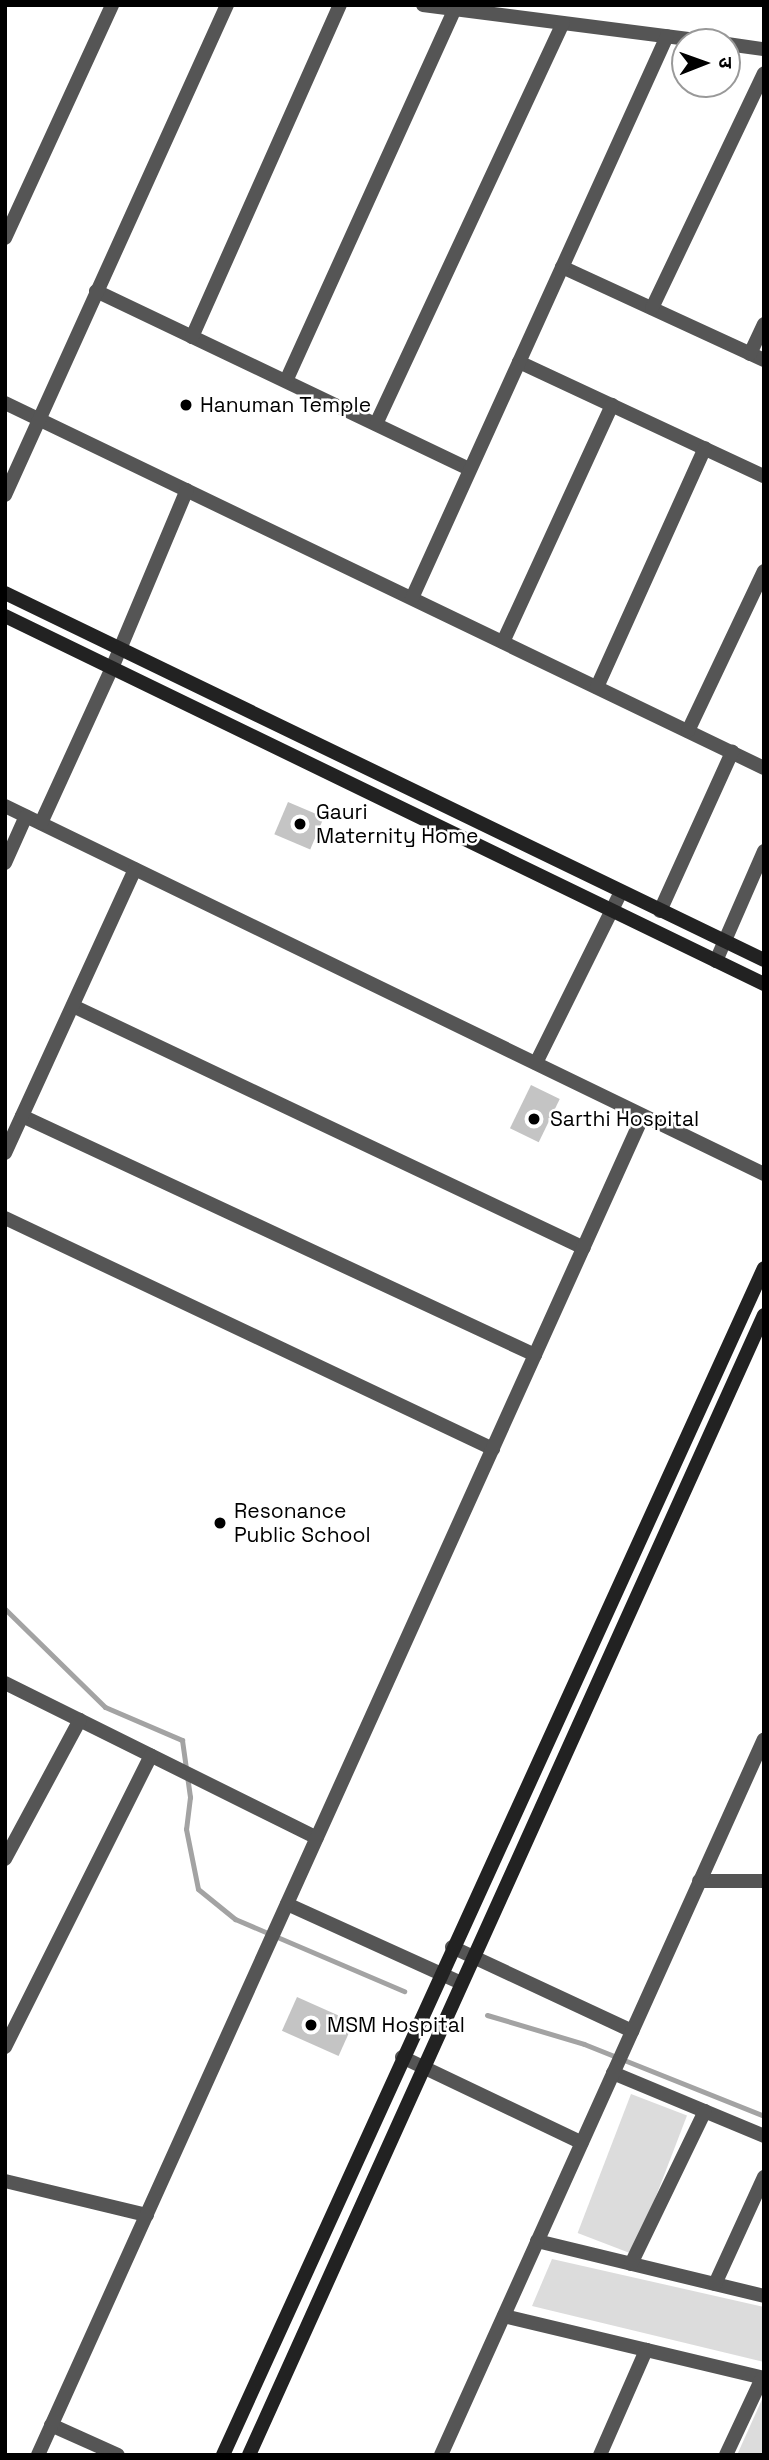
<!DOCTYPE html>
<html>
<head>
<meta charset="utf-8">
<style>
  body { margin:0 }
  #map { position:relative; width:769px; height:2460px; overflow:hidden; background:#fff; font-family:"Space Grotesk","Noto Sans Devanagari",sans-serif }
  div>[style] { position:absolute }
  .green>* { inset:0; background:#dcdcdc; transform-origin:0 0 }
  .stream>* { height:5px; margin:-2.5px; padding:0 2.5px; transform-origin:2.5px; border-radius:2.5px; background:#a3a3a3 }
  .building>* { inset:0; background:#c4c4c4; transform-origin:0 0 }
  .street>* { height:14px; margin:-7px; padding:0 7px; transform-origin:7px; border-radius:7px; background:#555 }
  .secondary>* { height:14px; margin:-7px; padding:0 7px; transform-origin:7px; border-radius:7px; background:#222 }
  .dots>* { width:19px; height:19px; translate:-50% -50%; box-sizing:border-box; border:4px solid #fff; border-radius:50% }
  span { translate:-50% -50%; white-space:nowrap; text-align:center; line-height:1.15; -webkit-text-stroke:5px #fff; paint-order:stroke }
  .poi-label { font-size:21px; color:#000 }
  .left { translate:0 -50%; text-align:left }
  .frame { position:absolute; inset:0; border:7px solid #000; pointer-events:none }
  .north { position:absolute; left:671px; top:28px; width:70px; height:70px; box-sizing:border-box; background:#fff; border:2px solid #999; border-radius:50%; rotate:89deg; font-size:19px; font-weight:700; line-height:28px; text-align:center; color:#000 }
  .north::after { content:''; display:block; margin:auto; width:24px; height:32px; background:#000; clip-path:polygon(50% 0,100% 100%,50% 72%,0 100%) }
</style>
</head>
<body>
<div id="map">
  <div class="green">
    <i style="left:631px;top:2094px;width:60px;height:149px;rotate:21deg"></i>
    <i style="clip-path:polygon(552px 2259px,764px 2307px,764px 2362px,532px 2306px)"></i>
    <i style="clip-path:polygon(764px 2395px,764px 2455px,737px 2455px)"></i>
  </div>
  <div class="stream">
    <i style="left:5px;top:1609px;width:140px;rotate:44.4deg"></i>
    <i style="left:105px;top:1707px;width:84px;rotate:23.2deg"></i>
    <i style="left:182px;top:1740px;width:58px;rotate:82deg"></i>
    <i style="left:190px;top:1797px;width:32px;rotate:97deg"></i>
    <i style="left:186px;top:1829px;width:61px;rotate:78.7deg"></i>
    <i style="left:198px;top:1889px;width:48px;rotate:39deg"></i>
    <i style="left:235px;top:1919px;width:184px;rotate:23.1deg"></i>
    <i style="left:487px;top:2015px;width:101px;rotate:16.6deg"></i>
    <i style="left:584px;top:2044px;width:194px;rotate:21.8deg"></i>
  </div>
  <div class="building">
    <i style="left:288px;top:802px;width:39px;height:35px;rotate:23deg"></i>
    <i style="left:531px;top:1085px;width:32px;height:48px;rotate:26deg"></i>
    <i style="left:297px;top:1997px;width:62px;height:37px;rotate:24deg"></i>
  </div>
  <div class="street">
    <i style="left:423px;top:5px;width:289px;rotate:7.3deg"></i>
    <i style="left:727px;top:44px;width:37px;rotate:8deg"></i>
    <i style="left:5px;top:238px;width:256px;rotate:-65.3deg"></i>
    <i style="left:562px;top:267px;width:222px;rotate:24.7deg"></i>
    <i style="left:96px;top:291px;width:414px;rotate:25.5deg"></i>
    <i style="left:652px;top:308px;width:260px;rotate:-64.5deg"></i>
    <i style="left:192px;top:337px;width:363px;rotate:-66deg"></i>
    <i style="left:750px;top:354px;width:33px;rotate:-65deg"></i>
    <i style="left:519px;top:362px;width:270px;rotate:25deg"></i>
    <i style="left:286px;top:381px;width:409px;rotate:-65.6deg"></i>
    <i style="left:5px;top:403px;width:842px;rotate:25.68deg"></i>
    <i style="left:376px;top:424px;width:442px;rotate:-65deg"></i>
    <i style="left:5px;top:495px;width:538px;rotate:-65.63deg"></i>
    <i style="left:412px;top:598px;width:617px;rotate:-65.59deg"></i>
    <i style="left:503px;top:642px;width:261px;rotate:-65.3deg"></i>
    <i style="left:597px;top:687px;width:262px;rotate:-65.7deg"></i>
    <i style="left:688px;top:731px;width:177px;rotate:-64.6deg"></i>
    <i style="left:5px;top:806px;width:844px;rotate:25.87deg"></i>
    <i style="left:41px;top:823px;width:170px;rotate:-65.4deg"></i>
    <i style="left:112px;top:668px;width:193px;rotate:-67.2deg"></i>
    <i style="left:5px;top:863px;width:51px;rotate:-65.9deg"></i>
    <i style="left:660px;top:911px;width:175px;rotate:-65.6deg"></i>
    <i style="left:716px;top:961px;width:120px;rotate:-66.4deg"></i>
    <i style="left:73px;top:1006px;width:565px;rotate:25.34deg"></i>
    <i style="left:536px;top:1063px;width:191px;rotate:-63.6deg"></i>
    <i style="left:22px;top:1116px;width:566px;rotate:24.98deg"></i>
    <i style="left:5px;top:1153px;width:312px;rotate:-65.4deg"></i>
    <i style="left:5px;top:1218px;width:540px;rotate:25.33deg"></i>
    <i style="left:5px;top:1683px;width:348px;rotate:26.4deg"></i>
    <i style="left:5px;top:1859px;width:158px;rotate:-61.7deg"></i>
    <i style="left:699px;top:1881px;width:65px"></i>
    <i style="left:287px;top:1904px;width:191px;rotate:24.4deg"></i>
    <i style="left:452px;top:1947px;width:199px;rotate:25deg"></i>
    <i style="left:5px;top:2047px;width:326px;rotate:-63.4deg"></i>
    <i style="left:402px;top:2057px;width:199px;rotate:25.5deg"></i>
    <i style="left:613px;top:2073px;width:164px;rotate:22.6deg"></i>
    <i style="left:5px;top:2181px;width:146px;rotate:13.5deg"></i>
    <i style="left:537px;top:2241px;width:234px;rotate:13.6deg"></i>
    <i style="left:631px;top:2264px;width:170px;rotate:-64.2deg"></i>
    <i style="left:715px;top:2284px;width:118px;rotate:-65.4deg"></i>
    <i style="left:504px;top:2316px;width:267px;rotate:13.4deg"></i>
    <i style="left:51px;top:2425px;width:73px;rotate:24.1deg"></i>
    <i style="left:38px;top:2455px;width:1469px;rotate:-65.69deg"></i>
    <i style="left:441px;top:2455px;width:785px;rotate:-65.72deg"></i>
    <i style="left:600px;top:2455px;width:115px;rotate:-66.3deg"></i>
    <i style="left:726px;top:2455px;width:85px;rotate:-64.9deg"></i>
  </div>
  <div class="secondary">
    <i style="left:5px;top:593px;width:843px;rotate:25.81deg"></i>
    <i style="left:5px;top:616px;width:844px;rotate:25.87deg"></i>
    <i style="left:223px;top:2455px;width:1304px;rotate:-65.5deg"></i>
    <i style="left:249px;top:2455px;width:1251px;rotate:-65.69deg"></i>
  </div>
  <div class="dots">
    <i style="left:186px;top:405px;background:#000"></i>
    <i style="left:300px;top:824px;background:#000"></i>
    <i style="left:534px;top:1119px;background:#000"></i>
    <i style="left:220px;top:1523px;background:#000"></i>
    <i style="left:311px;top:2025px;background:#000"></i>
  </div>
  <div class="poi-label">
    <span class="left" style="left:200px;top:405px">Hanuman Temple</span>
    <span class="left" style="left:316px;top:824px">Gauri<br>Maternity Home</span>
    <span class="left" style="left:550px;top:1119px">Sarthi Hospital</span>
    <span class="left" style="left:234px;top:1523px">Resonance<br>Public School</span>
    <span class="left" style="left:327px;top:2025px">MSM Hospital</span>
  </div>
  <div class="frame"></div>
  <div class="north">उ</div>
</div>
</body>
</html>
